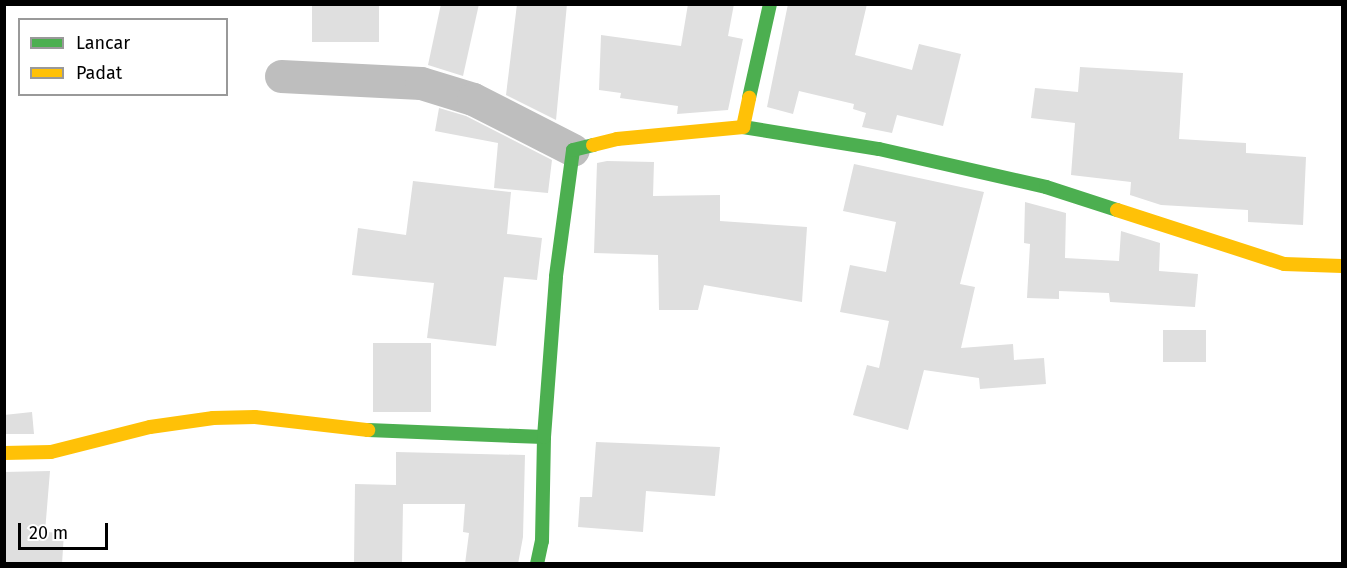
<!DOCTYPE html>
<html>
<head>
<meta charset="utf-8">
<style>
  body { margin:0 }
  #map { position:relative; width:1347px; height:568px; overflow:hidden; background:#fff; font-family:"Fira Sans",sans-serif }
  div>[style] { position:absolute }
  .building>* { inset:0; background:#dfdfdf; transform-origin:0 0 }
  .street>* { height:33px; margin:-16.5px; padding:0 16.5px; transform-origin:16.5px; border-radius:16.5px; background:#bebebe }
  .fast>* { height:14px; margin:-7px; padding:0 7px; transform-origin:7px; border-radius:7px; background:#4caf50 }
  .slow>* { height:14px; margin:-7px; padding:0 7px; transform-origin:7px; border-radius:7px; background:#ffc107 }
  span { translate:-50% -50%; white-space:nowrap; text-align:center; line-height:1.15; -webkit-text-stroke:6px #fff; paint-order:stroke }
  .frame { position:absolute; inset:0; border:6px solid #000; pointer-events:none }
  .legend { position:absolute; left:18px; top:18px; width:210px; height:78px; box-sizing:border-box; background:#fff; border:2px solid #999; margin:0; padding:8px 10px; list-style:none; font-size:18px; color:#000 }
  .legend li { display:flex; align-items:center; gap:12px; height:30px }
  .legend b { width:30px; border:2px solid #999 }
  .scale { position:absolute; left:18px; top:523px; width:90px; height:27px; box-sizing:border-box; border:3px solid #000; border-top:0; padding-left:8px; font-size:18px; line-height:21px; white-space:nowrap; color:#000; -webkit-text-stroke:4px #fff; paint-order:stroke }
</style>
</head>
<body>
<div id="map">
  <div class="building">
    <i style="left:312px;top:4px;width:67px;height:38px"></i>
    <i style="clip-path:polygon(441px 4px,479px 4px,463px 76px,428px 65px)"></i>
    <i style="clip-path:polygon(517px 4px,567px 4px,556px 120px,506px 95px)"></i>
    <i style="clip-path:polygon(688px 4px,734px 4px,728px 36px,743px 39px,728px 110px,677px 114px,678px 106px,620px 98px,621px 93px,599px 90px,601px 35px,681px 46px)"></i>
    <i style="clip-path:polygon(788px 4px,867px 4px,855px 55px,912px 70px,919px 44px,961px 54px,943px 126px,897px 115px,892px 133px,862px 127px,866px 113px,853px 109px,854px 104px,799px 91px,793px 114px,767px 107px)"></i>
    <i style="clip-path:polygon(1080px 67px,1183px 73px,1179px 139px,1246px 143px,1246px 153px,1306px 157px,1303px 225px,1248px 222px,1248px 210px,1161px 205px,1130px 195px,1131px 182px,1071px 175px,1075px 123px,1031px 118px,1035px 88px,1078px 92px)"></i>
    <i style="clip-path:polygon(439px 108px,466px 116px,552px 160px,548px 193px,494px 188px,498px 143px,435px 131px)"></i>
    <i style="clip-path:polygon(607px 161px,654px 162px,653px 196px,720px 195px,720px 221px,807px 227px,802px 302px,704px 285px,698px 310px,659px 310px,658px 255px,594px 253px,597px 163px)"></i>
    <i style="clip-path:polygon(854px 164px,984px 192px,960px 284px,975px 287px,961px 348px,1013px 344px,1014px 360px,1044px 358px,1046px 384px,980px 389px,979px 378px,924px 370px,908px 430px,853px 415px,867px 365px,879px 368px,889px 321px,840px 312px,850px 265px,886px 272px,896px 222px,843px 211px)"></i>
    <i style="clip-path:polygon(413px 181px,511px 192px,507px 234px,542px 238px,537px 280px,504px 277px,496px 346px,427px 338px,434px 283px,352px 275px,358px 228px,406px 235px)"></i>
    <i style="clip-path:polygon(1025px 202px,1066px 213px,1065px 258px,1119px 261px,1121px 231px,1160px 243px,1159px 271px,1198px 274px,1195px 307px,1110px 302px,1109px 293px,1059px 291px,1059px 299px,1027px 298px,1030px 244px,1024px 243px)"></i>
    <i style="left:1206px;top:330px;width:32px;height:43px;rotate:90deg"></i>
    <i style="left:373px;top:343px;width:58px;height:69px"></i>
    <i style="clip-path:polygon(32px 412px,34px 434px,4px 434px,4px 415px)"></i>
    <i style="clip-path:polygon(596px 442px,720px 447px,715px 496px,646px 491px,643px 532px,578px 527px,580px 497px,592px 497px)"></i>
    <i style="clip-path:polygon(396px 452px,525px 455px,523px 537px,518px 564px,465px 564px,469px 533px,463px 532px,465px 504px,403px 504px,402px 564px,354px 564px,355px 484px,396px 485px)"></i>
    <i style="clip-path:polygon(50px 471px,45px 532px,64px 533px,62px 564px,4px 564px,4px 472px)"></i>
  </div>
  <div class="street">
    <i style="left:281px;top:76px;width:140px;rotate:2.9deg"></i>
    <i style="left:421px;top:83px;width:54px;rotate:17.1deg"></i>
    <i style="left:473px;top:99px;width:112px;rotate:27deg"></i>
  </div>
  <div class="fast">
    <i style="left:749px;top:98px;width:96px;rotate:-77.4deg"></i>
    <i style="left:743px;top:127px;width:138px;rotate:9.2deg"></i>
    <i style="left:879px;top:149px;width:171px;rotate:12.8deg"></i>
    <i style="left:1046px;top:187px;width:75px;rotate:17.9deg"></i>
    <i style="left:368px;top:430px;width:176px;rotate:2.3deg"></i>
    <i style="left:537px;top:564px;width:24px;rotate:-78deg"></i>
    <i style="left:542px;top:541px;width:104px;rotate:-88.9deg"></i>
    <i style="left:544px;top:437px;width:161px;rotate:-85.7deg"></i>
    <i style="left:556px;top:276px;width:127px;rotate:-82.3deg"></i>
    <i style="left:573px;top:150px;width:21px;rotate:-14deg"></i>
  </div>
  <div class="slow">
    <i style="left:593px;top:145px;width:25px;rotate:-14deg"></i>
    <i style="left:617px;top:139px;width:127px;rotate:-5.4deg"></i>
    <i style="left:743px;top:127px;width:30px;rotate:-78deg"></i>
    <i style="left:1117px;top:210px;width:176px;rotate:17.9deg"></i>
    <i style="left:1284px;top:264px;width:58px;rotate:2deg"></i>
    <i style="left:4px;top:453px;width:47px;rotate:-1.2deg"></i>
    <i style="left:51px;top:452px;width:102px;rotate:-14.2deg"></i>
    <i style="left:150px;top:427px;width:64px;rotate:-8.1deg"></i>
    <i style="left:213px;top:418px;width:42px;rotate:-1.4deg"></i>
    <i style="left:255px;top:417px;width:114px;rotate:6.6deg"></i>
  </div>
  <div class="frame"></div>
  <ul class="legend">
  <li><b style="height:8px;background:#4caf50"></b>Lancar</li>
  <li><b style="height:8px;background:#ffc107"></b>Padat</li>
  </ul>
  <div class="scale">20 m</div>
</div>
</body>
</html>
